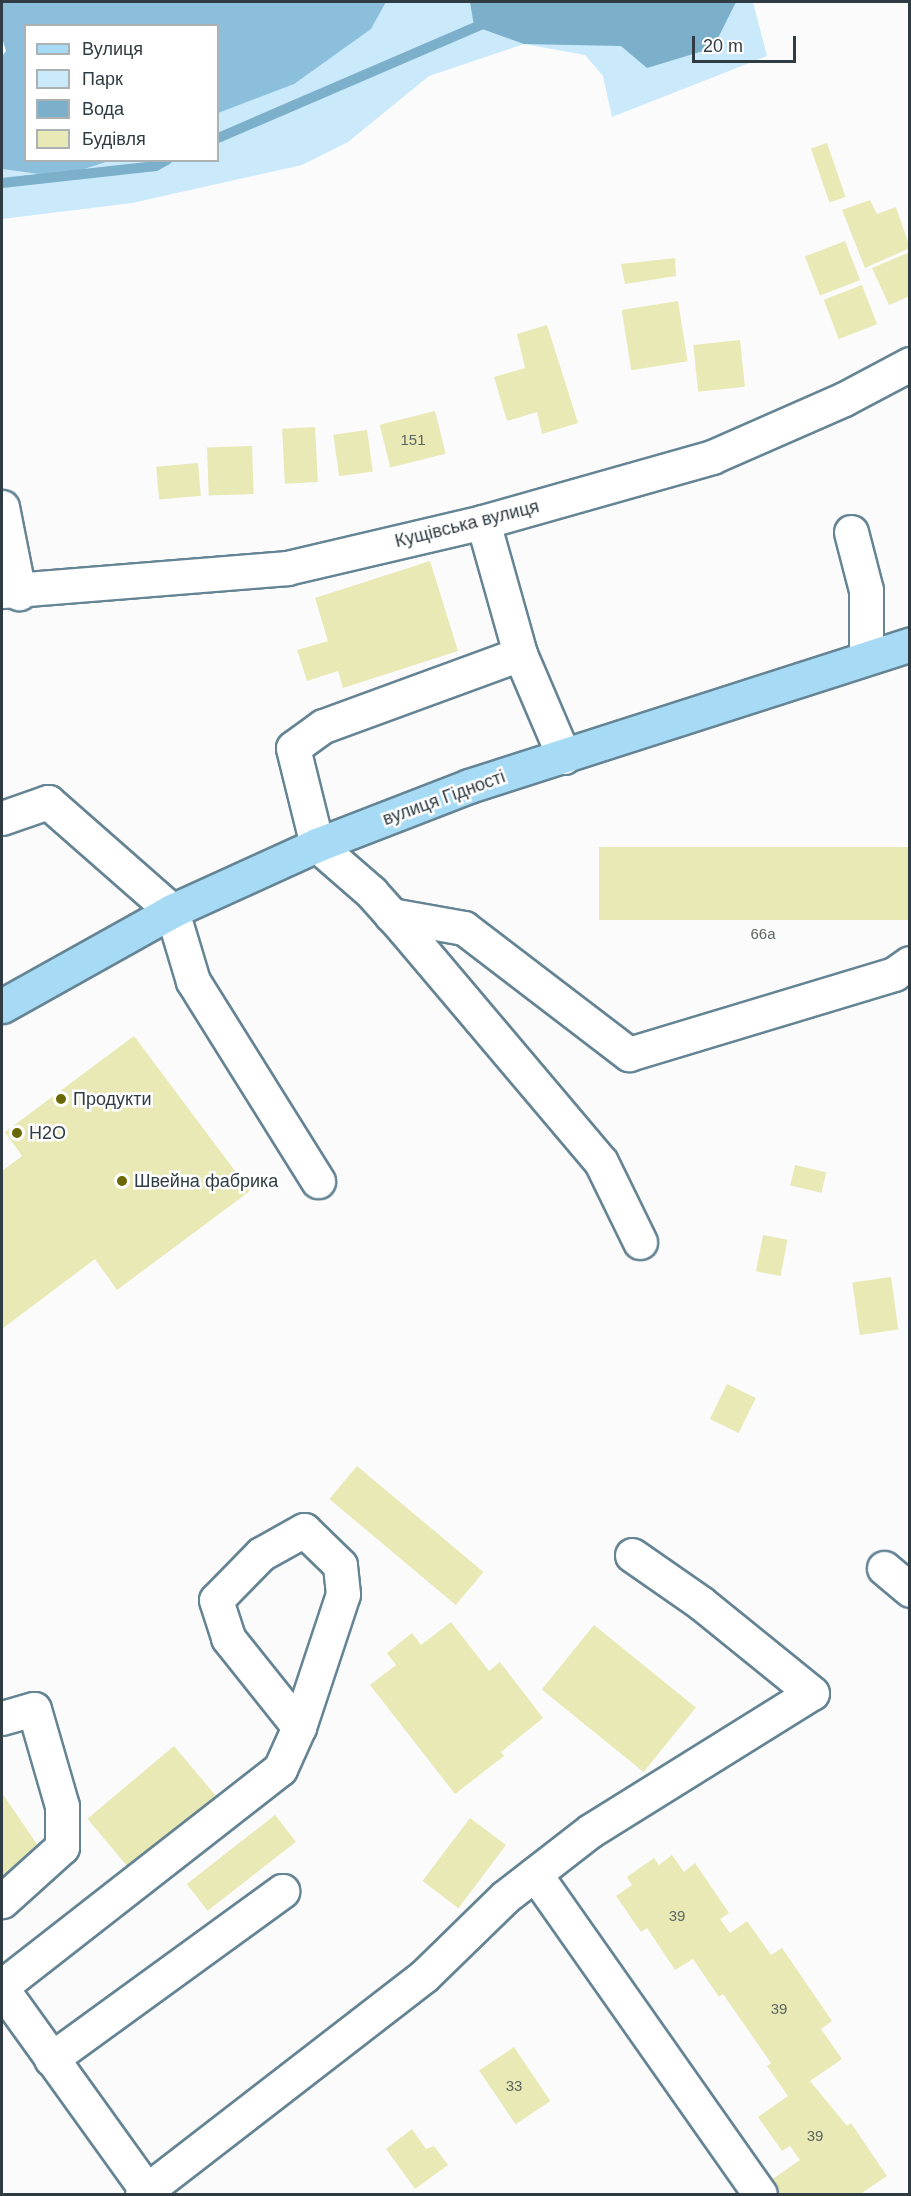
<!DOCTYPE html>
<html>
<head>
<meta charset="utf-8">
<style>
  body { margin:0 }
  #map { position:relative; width:911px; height:2196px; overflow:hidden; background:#fbfbfb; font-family:Arial,sans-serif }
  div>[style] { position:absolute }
  .green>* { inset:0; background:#cae9fa }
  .forest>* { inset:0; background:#8bbfdb }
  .water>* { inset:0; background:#7bafca }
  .stream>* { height:10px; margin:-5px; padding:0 5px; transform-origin:5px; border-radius:5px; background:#7bafca }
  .building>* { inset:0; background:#e8e9b5; transform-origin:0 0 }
  .roads { filter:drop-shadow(2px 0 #658494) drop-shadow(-2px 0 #658494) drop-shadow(0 2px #658494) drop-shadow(0 -2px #658494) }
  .minor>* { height:33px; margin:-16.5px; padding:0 16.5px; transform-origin:16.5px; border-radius:16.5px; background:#fff }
  .major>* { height:33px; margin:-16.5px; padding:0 16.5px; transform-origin:16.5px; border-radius:16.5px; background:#a7dbf5 }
  .dots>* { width:16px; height:16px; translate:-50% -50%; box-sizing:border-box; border:3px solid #fff; border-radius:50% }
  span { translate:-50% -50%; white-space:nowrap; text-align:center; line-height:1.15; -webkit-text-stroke:5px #fff; paint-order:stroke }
  .number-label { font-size:15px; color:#5d6760 }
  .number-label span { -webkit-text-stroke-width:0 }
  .street-label { font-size:18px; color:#2f3c43 }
  .poi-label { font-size:18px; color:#2f3c43 }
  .left { translate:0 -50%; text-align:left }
  .frame { position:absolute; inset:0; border:3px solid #2f3c43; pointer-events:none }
  .legend { position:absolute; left:24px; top:24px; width:195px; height:138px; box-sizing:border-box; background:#fff; border:2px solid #acb1b4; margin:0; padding:8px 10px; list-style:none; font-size:18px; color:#2f3c43 }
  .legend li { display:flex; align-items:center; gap:12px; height:30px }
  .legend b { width:30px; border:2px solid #acb1b4 }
  .scale { position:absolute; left:692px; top:36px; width:104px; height:27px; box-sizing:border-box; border:3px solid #2f3c43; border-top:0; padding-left:8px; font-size:18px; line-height:21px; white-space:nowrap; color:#2f3c43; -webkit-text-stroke:4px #fff; paint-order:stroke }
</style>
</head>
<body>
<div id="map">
  <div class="green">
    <i style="clip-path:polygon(386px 2px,753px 2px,767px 56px,612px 117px,603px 76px,585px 55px,524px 44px,429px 76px,348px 142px,302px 165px,132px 203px,2px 219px,2px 169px,60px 177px,109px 161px,218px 160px,218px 113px,371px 29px)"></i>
  </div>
  <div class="forest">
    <i style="clip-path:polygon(2px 2px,386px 2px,371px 29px,294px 84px,218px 113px,218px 26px,26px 26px,26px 160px,109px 161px,60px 177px,2px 169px,2px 56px,6px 51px,2px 38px)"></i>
  </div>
  <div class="water">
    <i style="clip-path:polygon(470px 2px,736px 2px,713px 48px,647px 68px,621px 46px,524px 44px,474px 26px)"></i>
  </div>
  <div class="stream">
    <i style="left:218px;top:138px;width:293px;rotate:-23.3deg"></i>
    <i style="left:2px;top:183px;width:155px;rotate:-6.3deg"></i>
    <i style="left:156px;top:166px;width:13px;rotate:-29deg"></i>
  </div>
  <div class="building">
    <i style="left:827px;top:143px;width:57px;height:17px;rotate:71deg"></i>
    <i style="clip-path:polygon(870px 200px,877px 214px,896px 207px,910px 248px,865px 268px,842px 210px)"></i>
    <i style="left:845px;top:241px;width:42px;height:43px;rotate:69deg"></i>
    <i style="clip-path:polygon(910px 252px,910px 296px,889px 305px,872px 268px)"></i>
    <i style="clip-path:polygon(675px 258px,676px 276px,625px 284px,621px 264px)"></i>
    <i style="left:862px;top:285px;width:42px;height:41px;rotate:69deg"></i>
    <i style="left:678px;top:301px;width:61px;height:57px;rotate:81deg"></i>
    <i style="clip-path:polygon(547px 325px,578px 423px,542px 434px,537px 412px,507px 421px,494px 377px,525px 368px,517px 334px)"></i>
    <i style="left:740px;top:340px;width:47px;height:47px;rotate:84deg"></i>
    <i style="left:435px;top:411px;width:44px;height:57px;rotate:76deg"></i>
    <i style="left:315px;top:427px;width:55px;height:33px;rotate:87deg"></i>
    <i style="left:367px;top:430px;width:42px;height:34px;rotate:82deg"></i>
    <i style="left:252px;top:446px;width:48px;height:45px;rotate:88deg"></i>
    <i style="left:198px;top:463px;width:33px;height:42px;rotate:85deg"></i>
    <i style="clip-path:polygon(430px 561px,458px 651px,343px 688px,338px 671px,307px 681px,297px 650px,328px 641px,315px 598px)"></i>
    <i style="left:910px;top:847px;width:73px;height:311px;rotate:90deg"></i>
    <i style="clip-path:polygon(134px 1036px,250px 1191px,117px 1290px,95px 1259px,2px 1329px,2px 1171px,22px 1156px,5px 1132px)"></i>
    <i style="left:795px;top:1165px;width:32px;height:21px;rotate:13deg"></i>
    <i style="left:763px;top:1235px;width:25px;height:37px;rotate:11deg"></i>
    <i style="left:891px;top:1277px;width:53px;height:39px;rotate:82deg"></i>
    <i style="left:727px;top:1384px;width:32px;height:39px;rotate:26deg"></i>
    <i style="left:357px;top:1466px;width:165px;height:43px;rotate:40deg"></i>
    <i style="clip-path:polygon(451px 1622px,489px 1671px,500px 1662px,543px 1718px,501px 1752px,504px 1756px,455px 1794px,370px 1685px,396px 1665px,387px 1653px,412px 1633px,421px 1645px)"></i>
    <i style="left:594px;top:1625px;width:131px;height:83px;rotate:39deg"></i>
    <i style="left:174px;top:1746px;width:67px;height:113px;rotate:50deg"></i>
    <i style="clip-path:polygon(2px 1793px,43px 1853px,2px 1882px)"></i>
    <i style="left:275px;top:1815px;width:34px;height:112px;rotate:52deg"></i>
    <i style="left:470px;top:1818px;width:45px;height:79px;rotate:37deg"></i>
    <i style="clip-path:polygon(672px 1855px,684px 1872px,695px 1863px,729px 1913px,720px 1919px,730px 1933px,747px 1921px,771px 1955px,782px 1948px,832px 2021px,821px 2029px,842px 2059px,810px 2081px,847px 2126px,851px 2123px,887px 2176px,860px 2194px,771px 2194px,764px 2185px,800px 2160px,790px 2146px,782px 2151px,758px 2117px,788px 2096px,767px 2066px,771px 2063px,723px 1994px,719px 1997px,693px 1959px,675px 1970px,647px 1928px,641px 1932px,616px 1896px,632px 1885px,627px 1877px,654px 1858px,659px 1865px)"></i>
    <i style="left:514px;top:2047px;width:65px;height:42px;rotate:56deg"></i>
    <i style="clip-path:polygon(412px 2129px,426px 2149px,434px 2146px,448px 2165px,415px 2189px,386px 2149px)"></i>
  </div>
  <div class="roads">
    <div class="minor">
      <i style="left:2px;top:507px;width:88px;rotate:78.8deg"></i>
      <i style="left:483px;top:522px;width:137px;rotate:74.3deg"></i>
      <i style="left:851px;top:532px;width:60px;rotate:75.5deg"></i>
      <i style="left:866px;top:590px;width:67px;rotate:90deg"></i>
      <i style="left:2px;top:591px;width:286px;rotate:-4.6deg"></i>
      <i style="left:287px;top:568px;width:201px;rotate:-13.2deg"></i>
      <i style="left:483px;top:522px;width:238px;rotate:-15.8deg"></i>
      <i style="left:712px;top:457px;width:144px;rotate:-23.7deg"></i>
      <i style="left:844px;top:399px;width:75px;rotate:-27.9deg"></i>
      <i style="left:564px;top:757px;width:112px;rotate:-113.1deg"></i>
      <i style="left:520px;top:654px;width:210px;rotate:159.9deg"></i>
      <i style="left:323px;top:726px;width:37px;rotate:144deg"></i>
      <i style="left:293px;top:748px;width:100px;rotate:76.1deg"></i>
      <i style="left:317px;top:845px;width:72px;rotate:41deg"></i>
      <i style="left:371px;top:892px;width:50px;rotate:48.3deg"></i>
      <i style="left:404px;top:929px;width:305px;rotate:49.8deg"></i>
      <i style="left:601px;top:1162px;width:89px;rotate:64deg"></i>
      <i style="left:2px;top:818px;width:49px;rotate:-19.2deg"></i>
      <i style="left:48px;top:802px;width:165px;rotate:41.3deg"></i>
      <i style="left:172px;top:911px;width:73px;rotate:73.3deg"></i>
      <i style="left:193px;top:981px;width:236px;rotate:58deg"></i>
      <i style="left:391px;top:915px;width:74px;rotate:10.1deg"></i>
      <i style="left:464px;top:928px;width:208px;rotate:37.4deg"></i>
      <i style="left:629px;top:1054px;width:277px;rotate:-16.8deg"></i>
      <i style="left:894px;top:974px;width:19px;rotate:-35deg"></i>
      <i style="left:884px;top:1568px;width:34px;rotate:40deg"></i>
      <i style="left:2px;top:1718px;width:33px;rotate:-16deg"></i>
      <i style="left:34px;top:1709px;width:101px;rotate:73.9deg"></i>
      <i style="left:62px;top:1806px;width:41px;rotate:90deg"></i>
      <i style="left:62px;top:1847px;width:81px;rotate:138deg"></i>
      <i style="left:535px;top:1874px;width:391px;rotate:54.9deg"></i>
      <i style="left:2px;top:1986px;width:353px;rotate:-38deg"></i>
      <i style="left:280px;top:1769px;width:46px;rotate:-65.7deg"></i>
      <i style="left:299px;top:1727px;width:140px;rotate:-71.7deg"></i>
      <i style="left:343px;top:1594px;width:29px;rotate:-96deg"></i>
      <i style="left:340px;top:1565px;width:50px;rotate:-135.8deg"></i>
      <i style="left:304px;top:1530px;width:49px;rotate:150.8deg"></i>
      <i style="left:261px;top:1554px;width:64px;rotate:134.4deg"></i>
      <i style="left:216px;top:1600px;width:40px;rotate:72deg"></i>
      <i style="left:228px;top:1638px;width:114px;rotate:51.4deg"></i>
      <i style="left:2px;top:1989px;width:249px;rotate:54.3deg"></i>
      <i style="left:51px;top:2059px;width:286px;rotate:-36deg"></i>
      <i style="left:142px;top:2194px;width:356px;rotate:-37.7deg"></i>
      <i style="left:424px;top:1976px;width:113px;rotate:-44.3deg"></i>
      <i style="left:505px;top:1897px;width:108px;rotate:-37.8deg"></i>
      <i style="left:590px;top:1831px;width:261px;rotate:-31.9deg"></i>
      <i style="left:812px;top:1693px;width:143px;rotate:-141deg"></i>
      <i style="left:701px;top:1603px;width:84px;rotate:-145.2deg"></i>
    </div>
    <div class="major">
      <i style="left:2px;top:1006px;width:195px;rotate:-29.2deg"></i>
      <i style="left:172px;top:911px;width:159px;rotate:-24.5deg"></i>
      <i style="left:317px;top:845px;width:163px;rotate:-21.2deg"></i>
      <i style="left:469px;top:786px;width:463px;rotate:-17.8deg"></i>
    </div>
  </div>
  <div class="dots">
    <i style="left:61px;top:1099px;background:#6a6802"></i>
    <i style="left:17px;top:1133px;background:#6a6802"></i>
    <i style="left:122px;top:1181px;background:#6a6802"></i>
  </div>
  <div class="number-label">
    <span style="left:413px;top:440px">151</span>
    <span style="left:763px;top:934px">66а</span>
    <span style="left:677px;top:1916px">39</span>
    <span style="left:779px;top:2009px">39</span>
    <span style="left:514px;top:2086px">33</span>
    <span style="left:815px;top:2136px">39</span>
  </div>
  <div class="street-label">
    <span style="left:467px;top:524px;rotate:-14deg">Кущівська вулиця</span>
    <span style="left:444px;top:798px;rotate:-20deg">вулиця Гідності</span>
  </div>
  <div class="poi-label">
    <span class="left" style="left:73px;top:1099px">Продукти</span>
    <span class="left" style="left:29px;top:1133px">H2O</span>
    <span class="left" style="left:134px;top:1181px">Швейна фабрика</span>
  </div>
  <div class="frame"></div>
  <ul class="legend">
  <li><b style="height:8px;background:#a7dbf5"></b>Вулиця</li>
  <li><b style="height:16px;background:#cae9fa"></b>Парк</li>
  <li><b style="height:16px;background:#7bafca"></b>Вода</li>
  <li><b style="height:16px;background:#e8e9b5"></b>Будівля</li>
  </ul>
  <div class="scale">20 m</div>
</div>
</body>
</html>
